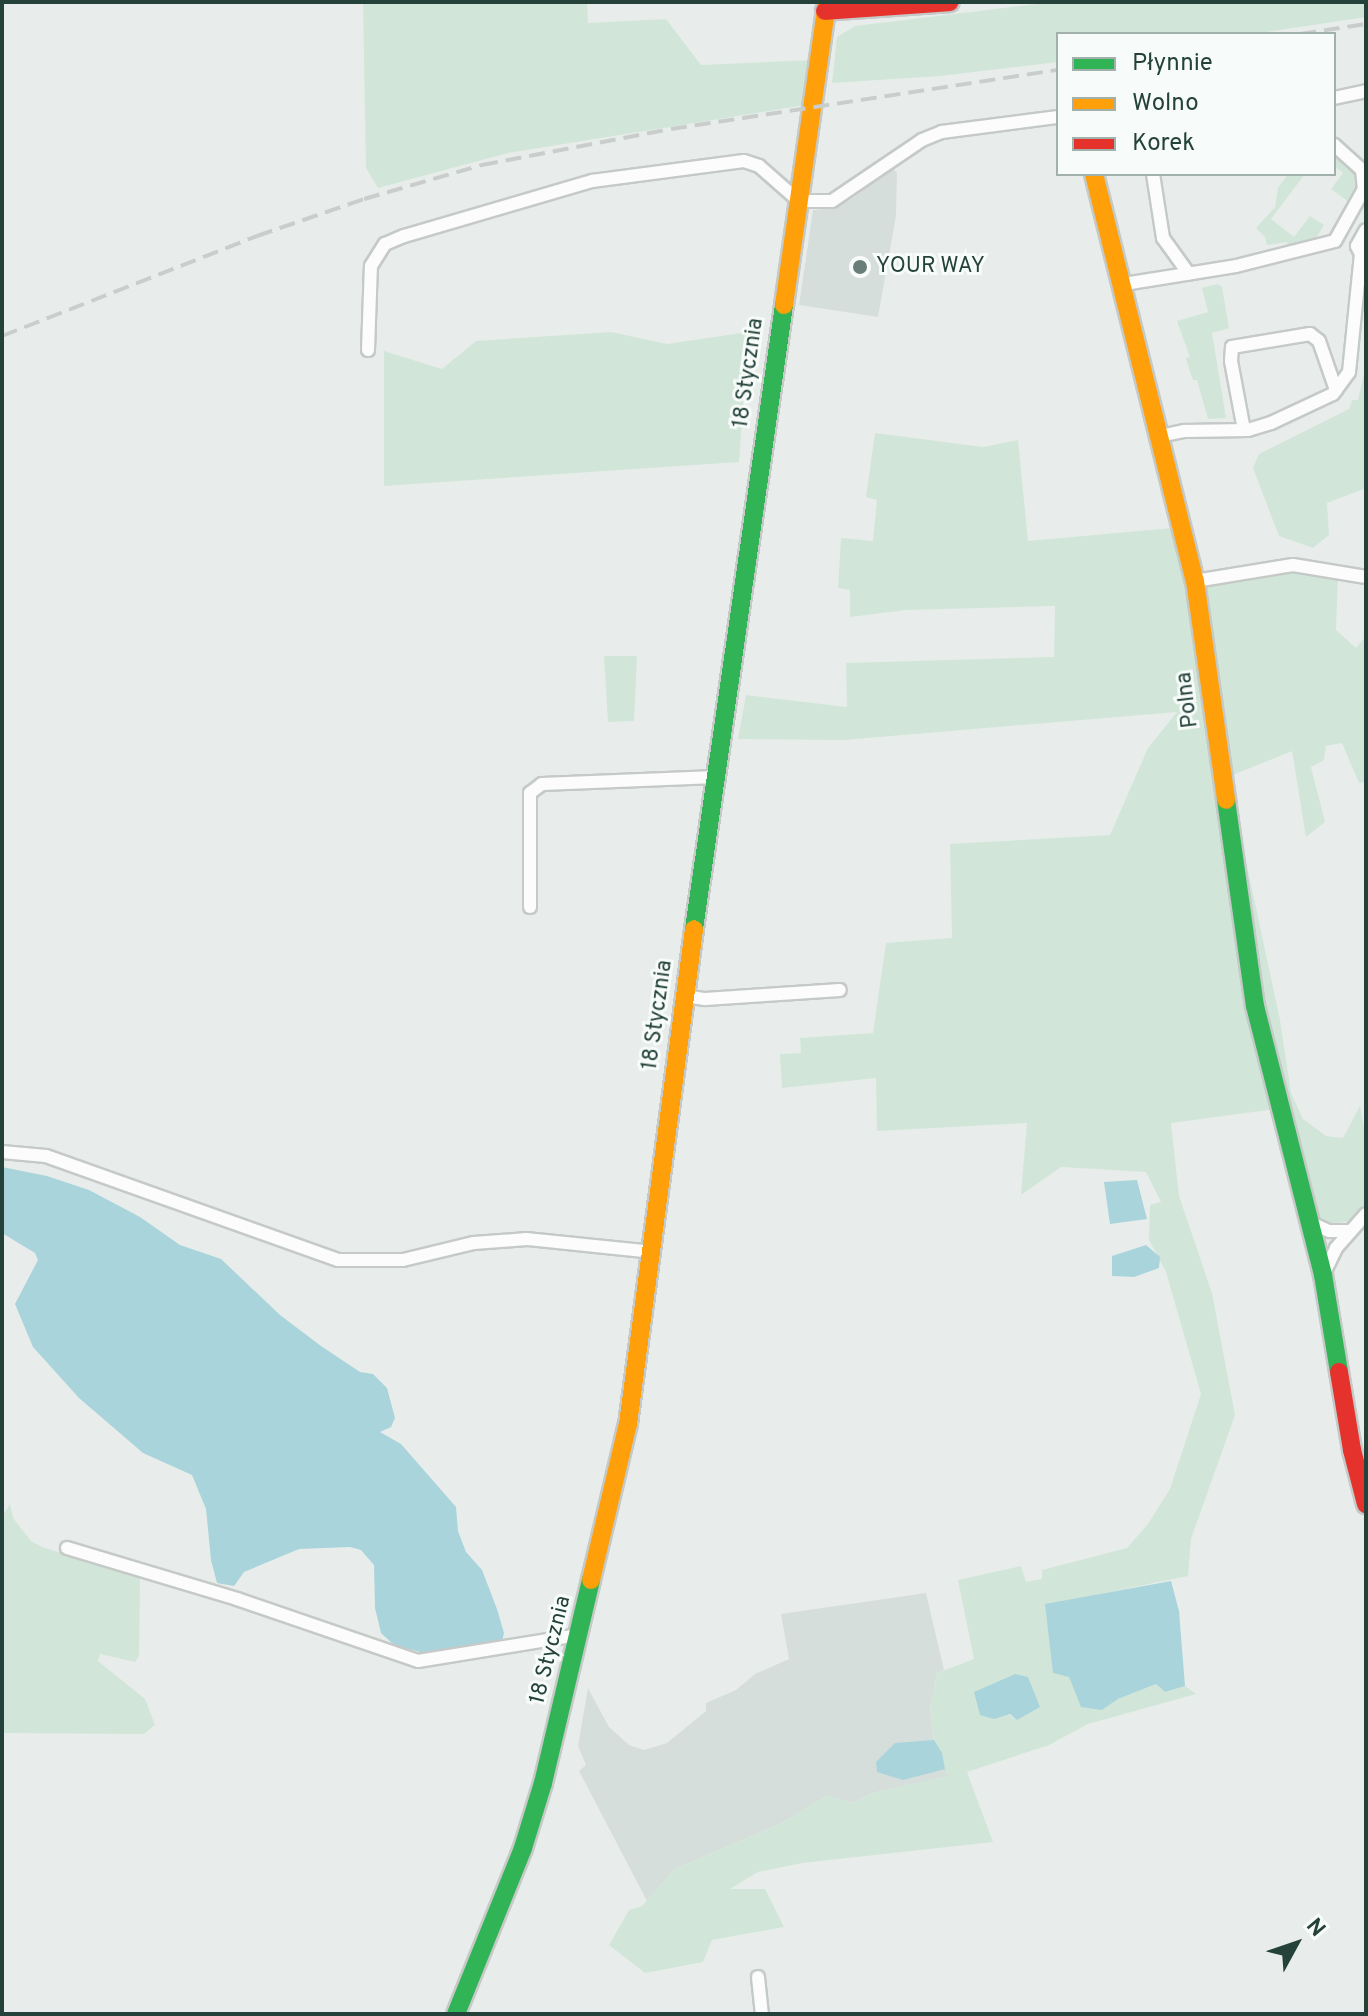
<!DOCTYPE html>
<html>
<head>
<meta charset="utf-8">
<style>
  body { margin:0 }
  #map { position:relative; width:1368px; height:2016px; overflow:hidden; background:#e8edeb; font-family:Overpass,sans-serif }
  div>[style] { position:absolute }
  .built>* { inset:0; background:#d6dedb }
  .green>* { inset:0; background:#d1e6d8 }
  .water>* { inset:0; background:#a9d4db }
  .roads { filter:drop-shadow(2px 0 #c5cac8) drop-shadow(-2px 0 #c5cac8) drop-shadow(0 2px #c5cac8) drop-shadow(0 -2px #c5cac8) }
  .street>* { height:12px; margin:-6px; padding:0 6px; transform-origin:6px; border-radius:6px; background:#fcfcfc }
  .fast>* { height:18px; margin:-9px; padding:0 9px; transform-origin:9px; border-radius:9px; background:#30b455 }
  .slow>* { height:18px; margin:-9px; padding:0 9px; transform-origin:9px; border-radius:9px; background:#ff9f0a }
  .jam>* { height:18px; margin:-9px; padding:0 9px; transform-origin:9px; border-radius:9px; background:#e5322d }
  .rail>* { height:4px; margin-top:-2px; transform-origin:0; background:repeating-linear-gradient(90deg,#c9cdcc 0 16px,transparent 0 24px) }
  .dots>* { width:22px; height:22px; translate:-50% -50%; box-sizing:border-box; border:4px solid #f7fbf9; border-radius:50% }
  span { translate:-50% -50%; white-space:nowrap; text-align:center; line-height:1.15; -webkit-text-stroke:6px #f7fbf9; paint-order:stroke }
  .poi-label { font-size:22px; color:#24423a }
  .left { translate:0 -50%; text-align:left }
  .street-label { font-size:22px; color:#24423a }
  .frame { position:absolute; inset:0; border:4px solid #24423a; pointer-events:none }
  .legend { position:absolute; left:1056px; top:32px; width:280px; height:144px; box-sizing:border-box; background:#f7fbf9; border:2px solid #a3b1ad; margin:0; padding:10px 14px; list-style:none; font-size:24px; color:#24423a }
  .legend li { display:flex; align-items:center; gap:16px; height:40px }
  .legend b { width:40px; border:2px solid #a3b1ad }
  .north { position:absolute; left:1256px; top:1904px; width:80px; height:80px; -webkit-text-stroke:6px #f7fbf9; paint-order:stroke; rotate:50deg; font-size:22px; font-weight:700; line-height:32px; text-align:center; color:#24423a }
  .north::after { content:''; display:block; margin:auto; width:28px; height:36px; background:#24423a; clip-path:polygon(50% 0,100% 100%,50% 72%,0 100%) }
</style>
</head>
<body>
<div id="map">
  <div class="built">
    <i style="clip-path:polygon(893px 168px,897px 173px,896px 216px,878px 317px,799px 305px,813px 210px,835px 208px,850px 200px)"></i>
    <i style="clip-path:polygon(926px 1593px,944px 1670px,937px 1673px,930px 1709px,934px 1740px,949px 1776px,872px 1793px,853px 1803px,827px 1796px,782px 1823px,675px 1869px,647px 1901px,579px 1771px,586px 1765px,578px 1746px,588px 1688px,609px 1727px,629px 1745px,644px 1750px,667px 1743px,706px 1711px,706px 1703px,736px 1690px,755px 1674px,789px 1659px,781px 1614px)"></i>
  </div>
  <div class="green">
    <i style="clip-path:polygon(363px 2px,587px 2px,588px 23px,666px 19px,701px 65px,815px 60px,805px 105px,508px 153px,378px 188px,366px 168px)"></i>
    <i style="clip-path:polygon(1054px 2px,1366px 2px,1366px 17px,1254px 34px,1058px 34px,1058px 62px,940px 76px,832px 83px,837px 37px,855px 26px)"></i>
    <i style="clip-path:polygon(1334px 153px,1357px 170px,1360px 181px,1350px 203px,1331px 189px,1343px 173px,1334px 166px)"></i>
    <i style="clip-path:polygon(1288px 174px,1305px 174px,1271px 219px,1294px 237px,1310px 216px,1324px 225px,1314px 242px,1290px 252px,1287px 242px,1267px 245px,1265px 237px,1256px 228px,1275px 207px,1278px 188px)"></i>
    <i style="clip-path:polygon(1218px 284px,1222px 287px,1229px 328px,1212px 333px,1226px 418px,1208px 419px,1197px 380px,1193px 380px,1189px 369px,1186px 358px,1190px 357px,1177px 321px,1208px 312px,1202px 288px)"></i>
    <i style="clip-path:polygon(611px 332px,667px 344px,748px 332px,739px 462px,384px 486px,384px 351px,442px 369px,476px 341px)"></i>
    <i style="clip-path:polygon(1366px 365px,1366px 488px,1327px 503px,1329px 535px,1313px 548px,1279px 536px,1253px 468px,1259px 454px,1349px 409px,1352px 400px,1358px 400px)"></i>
    <i style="clip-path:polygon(evenodd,875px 433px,983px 447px,1018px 440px,1028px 541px,1172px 528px,1198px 633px,1276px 1109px,1171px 1123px,1179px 1196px,1212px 1293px,1235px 1415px,1191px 1539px,1188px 1576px,1046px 1605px,1069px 1677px,1102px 1710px,1118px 1699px,1156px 1684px,1165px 1692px,1185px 1686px,1196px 1694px,1088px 1724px,1049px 1745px,967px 1772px,993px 1842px,802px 1863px,758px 1872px,730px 1889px,765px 1889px,784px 1927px,712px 1940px,703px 1962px,645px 1973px,609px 1945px,629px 1910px,642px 1906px,675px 1869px,782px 1823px,827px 1796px,853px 1803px,872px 1793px,948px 1776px,934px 1740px,930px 1709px,937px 1673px,974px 1659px,958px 1580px,1021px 1566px,1026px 1582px,1042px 1579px,1042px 1570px,1127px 1548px,1148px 1524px,1170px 1489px,1201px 1394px,1166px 1272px,1149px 1240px,1150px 1205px,1161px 1202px,1146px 1172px,1061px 1167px,1021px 1195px,1027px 1123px,877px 1131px,876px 1078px,782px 1088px,780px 1054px,801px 1053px,800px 1038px,873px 1033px,886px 943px,952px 938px,950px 844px,1110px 835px,1148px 748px,1177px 712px,844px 740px,738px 739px,746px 695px,847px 707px,846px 663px,1054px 657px,1055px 606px,906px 610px,850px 617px,850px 590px,838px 588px,841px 538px,873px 541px,877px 500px,866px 497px,875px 433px,1015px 1674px,1017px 1720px,975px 1692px,1015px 1674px)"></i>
    <i style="clip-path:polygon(1293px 569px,1338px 576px,1336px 630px,1356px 648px,1366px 636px,1366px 782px,1359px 783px,1342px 743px,1326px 746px,1324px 760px,1311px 767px,1325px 822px,1306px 837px,1292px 751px,1228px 777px,1280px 1020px,1291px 1093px,1303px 1119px,1326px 1136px,1343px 1138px,1360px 1106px,1366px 1138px,1366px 1206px,1352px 1221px,1337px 1223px,1327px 1223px,1314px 1216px,1262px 1006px,1213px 686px,1212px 625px,1202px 582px)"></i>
    <i style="clip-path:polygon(604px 656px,637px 656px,634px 721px,608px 722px)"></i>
    <i style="clip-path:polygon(10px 1504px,13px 1518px,31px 1541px,42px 1547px,140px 1578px,139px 1656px,135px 1662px,100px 1654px,98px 1661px,145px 1699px,155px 1725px,144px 1734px,2px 1733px,2px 1517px)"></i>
  </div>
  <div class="water">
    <i style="clip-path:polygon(2px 1167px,47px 1176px,89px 1190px,140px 1217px,180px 1245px,221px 1259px,280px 1315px,321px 1346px,360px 1372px,373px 1374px,387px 1388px,395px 1418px,391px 1427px,380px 1432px,401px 1444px,456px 1507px,458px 1531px,466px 1552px,482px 1570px,497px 1609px,504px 1633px,502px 1642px,445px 1652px,424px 1653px,394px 1645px,381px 1633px,375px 1608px,374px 1565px,361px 1550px,350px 1547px,299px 1549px,244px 1572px,234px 1586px,217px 1583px,211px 1560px,206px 1509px,192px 1475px,143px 1453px,79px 1398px,33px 1347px,15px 1304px,38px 1260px,35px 1253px,2px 1233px)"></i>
    <i style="clip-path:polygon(1137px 1180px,1147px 1219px,1110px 1224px,1104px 1182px)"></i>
    <i style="clip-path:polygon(1146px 1245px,1160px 1257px,1159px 1268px,1134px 1277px,1112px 1276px,1112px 1256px)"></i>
    <i style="clip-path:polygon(1171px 1581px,1179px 1611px,1185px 1686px,1165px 1692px,1156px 1684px,1118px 1699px,1102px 1710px,1081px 1707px,1069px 1677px,1053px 1673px,1045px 1604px)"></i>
    <i style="clip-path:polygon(1015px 1674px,1028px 1677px,1040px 1707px,1017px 1720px,1010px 1714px,994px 1719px,980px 1715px,974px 1692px)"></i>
    <i style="clip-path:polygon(934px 1740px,942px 1753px,945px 1769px,903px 1780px,877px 1772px,876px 1762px,895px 1743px)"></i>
  </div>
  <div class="roads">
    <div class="street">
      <i style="left:1334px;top:98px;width:33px;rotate:-12deg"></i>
      <i style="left:1153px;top:174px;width:65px;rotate:81.1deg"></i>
      <i style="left:1163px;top:238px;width:44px;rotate:54.2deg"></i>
      <i style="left:1124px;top:284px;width:113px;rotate:-9.1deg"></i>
      <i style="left:1236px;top:266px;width:102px;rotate:-14.2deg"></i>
      <i style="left:1335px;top:241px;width:60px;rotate:-60.9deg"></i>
      <i style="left:1364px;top:189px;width:19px;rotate:-96deg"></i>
      <i style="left:1362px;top:170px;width:38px;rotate:-138deg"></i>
      <i style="left:368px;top:350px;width:84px;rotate:-88deg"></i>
      <i style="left:371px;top:266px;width:26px;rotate:-58deg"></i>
      <i style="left:385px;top:244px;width:21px;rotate:-23deg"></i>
      <i style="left:404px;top:236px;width:196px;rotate:-16.3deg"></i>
      <i style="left:592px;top:181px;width:153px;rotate:-7.5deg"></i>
      <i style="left:744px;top:161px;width:16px;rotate:18deg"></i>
      <i style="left:759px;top:166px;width:53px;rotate:41.2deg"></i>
      <i style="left:799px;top:201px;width:33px"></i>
      <i style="left:832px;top:201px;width:109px;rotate:-34.1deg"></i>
      <i style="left:922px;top:140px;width:22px;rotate:-22deg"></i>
      <i style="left:942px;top:132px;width:117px;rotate:-7.4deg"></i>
      <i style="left:1244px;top:430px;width:70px;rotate:-100.7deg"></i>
      <i style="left:1231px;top:361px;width:14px;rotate:-86deg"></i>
      <i style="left:1232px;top:347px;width:79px;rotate:-9.5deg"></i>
      <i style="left:1310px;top:334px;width:11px;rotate:38deg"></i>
      <i style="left:1319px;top:341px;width:52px;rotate:70.9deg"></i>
      <i style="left:1160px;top:436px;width:25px;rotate:-12deg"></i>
      <i style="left:1184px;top:431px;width:64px;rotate:-0.9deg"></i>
      <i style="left:1248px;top:430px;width:24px;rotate:-17deg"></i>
      <i style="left:1271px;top:423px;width:68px;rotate:-25.1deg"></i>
      <i style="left:1333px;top:394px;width:27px;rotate:-54deg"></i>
      <i style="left:1349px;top:372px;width:119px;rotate:-84.2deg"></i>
      <i style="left:1361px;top:254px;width:9px;rotate:-117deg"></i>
      <i style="left:1357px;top:246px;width:18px;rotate:-61deg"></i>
      <i style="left:1195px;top:581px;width:99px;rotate:-9.3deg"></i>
      <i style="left:1293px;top:565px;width:74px;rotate:9.3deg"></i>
      <i style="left:530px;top:907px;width:114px;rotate:-90deg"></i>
      <i style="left:530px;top:793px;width:15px;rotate:-37deg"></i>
      <i style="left:542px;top:784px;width:174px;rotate:-2.3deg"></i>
      <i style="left:685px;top:996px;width:20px;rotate:9deg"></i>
      <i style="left:705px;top:999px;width:135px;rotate:-3.8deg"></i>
      <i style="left:2px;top:1152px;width:44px;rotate:5.2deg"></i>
      <i style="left:46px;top:1156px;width:310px;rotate:19.6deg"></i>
      <i style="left:338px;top:1260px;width:65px"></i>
      <i style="left:403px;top:1260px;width:73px;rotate:-13.5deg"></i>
      <i style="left:474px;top:1243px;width:53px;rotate:-4.3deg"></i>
      <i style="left:527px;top:1239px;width:126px;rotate:5.9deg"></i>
      <i style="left:1311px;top:1223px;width:20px;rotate:24deg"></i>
      <i style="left:1329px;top:1231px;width:22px"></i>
      <i style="left:1323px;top:1275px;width:30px;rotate:-64deg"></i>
      <i style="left:1336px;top:1248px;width:45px;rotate:-48.6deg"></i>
      <i style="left:67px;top:1548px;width:177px;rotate:16.7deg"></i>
      <i style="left:237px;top:1599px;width:191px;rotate:18.9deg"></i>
      <i style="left:418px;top:1661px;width:163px;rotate:-9.2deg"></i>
      <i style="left:758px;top:1977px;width:37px;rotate:84deg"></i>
    </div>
    <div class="fast">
      <i style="left:1226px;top:800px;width:208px;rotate:82deg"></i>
      <i style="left:1255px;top:1006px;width:277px;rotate:75.8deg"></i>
      <i style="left:1323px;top:1275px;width:98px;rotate:80.6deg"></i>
      <i style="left:694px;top:929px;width:630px;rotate:-81.79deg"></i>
      <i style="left:456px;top:2014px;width:179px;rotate:-68deg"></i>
      <i style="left:523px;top:1848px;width:68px;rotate:-72.9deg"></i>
      <i style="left:543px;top:1783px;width:209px;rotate:-76.7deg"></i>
    </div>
    <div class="slow">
      <i style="left:1094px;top:174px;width:419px;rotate:76.1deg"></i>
      <i style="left:1195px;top:581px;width:221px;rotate:81.9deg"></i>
      <i style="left:784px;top:305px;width:306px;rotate:-81.9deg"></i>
      <i style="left:591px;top:1580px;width:160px;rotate:-76.7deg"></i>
      <i style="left:628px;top:1424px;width:499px;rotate:-82.4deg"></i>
    </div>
    <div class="jam">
      <i style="left:825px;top:11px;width:125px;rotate:-4.1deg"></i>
      <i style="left:1339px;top:1372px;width:79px;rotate:80.5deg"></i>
      <i style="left:1352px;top:1450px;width:56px;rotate:75.5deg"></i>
    </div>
  </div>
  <div class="rail">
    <i style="left:1300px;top:34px;width:67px;rotate:-8.6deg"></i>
    <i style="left:2px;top:336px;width:274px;rotate:-21.4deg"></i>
    <i style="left:257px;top:236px;width:113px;rotate:-19.1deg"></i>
    <i style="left:364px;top:199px;width:123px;rotate:-16.1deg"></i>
    <i style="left:482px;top:165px;width:192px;rotate:-10.8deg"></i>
    <i style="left:671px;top:129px;width:391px;rotate:-8.7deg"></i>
  </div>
  <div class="dots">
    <i style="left:860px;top:267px;background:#697e78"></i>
  </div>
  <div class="poi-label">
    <span class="left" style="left:876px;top:267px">YOUR WAY</span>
  </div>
  <div class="street-label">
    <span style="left:749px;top:373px;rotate:-82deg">18 Stycznia</span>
    <span style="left:1188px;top:700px;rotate:-97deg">Polna</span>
    <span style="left:658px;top:1015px;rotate:-82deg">18 Stycznia</span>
    <span style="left:551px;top:1650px;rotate:-76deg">18 Stycznia</span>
  </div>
  <div class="frame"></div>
  <ul class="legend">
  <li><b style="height:10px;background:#30b455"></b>Płynnie</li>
  <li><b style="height:10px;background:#ff9f0a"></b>Wolno</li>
  <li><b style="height:10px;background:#e5322d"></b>Korek</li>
  </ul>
  <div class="north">N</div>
</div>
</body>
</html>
